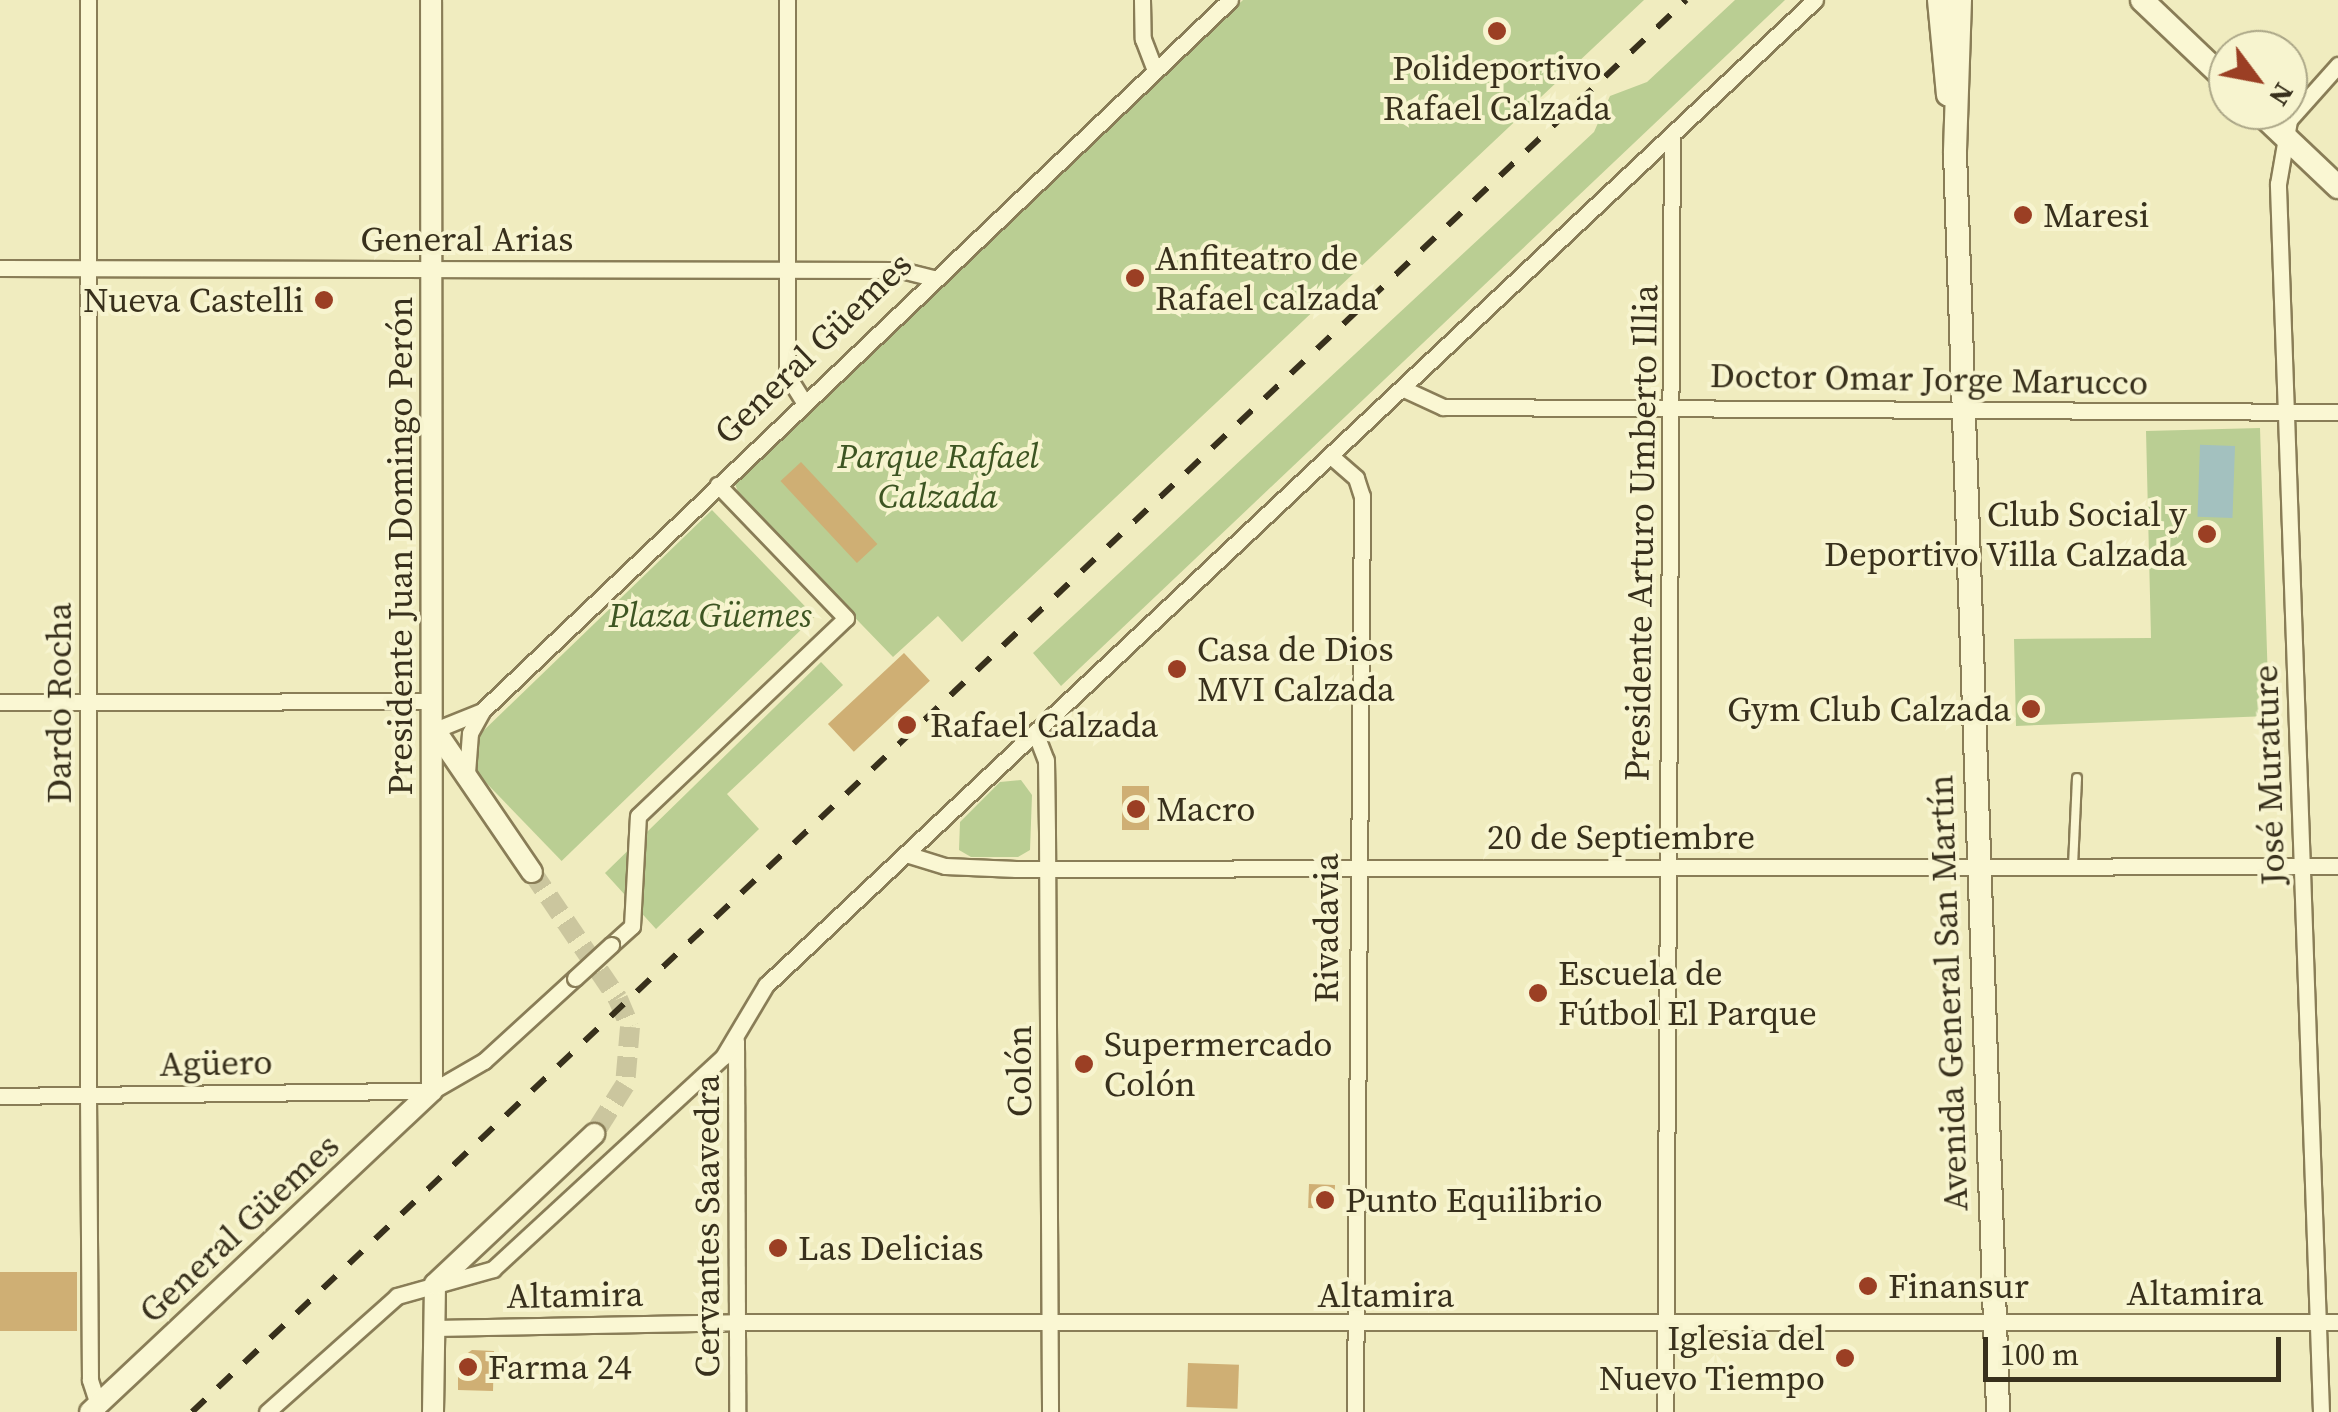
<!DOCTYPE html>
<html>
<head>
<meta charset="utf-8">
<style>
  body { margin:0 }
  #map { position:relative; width:2338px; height:1412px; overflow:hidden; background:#f0ecbf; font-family:"Source Serif 4",serif }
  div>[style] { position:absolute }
  .green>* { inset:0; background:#bace93; transform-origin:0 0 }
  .water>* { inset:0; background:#a3c1bf; transform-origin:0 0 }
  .building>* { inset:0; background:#cfaf74; transform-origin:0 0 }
  .tertiary-tunnel>* { height:20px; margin-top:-10px; transform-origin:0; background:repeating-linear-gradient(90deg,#cbc69e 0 20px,transparent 0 30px) }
  .roads { filter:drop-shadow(2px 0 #897d57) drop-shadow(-2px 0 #897d57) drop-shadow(0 2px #897d57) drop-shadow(0 -2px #897d57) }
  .service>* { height:8px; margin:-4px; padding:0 4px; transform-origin:4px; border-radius:4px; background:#faf7d3 }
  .minor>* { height:15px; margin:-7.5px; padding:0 7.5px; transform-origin:7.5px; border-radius:7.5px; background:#faf7d3 }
  .tertiary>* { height:20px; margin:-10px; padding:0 10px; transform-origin:10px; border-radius:10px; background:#faf7d3 }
  .secondary>* { height:22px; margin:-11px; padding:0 11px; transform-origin:11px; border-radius:11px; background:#faf7d3 }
  .rail>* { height:6px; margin-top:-3px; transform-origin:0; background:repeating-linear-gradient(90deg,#38301c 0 18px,transparent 0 36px) }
  .bridges { filter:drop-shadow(2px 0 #897d57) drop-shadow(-2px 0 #897d57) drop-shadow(0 2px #897d57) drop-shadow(0 -2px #897d57) }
  .minor-bridge>* { height:15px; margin:-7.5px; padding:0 7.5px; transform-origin:7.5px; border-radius:7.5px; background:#faf7d3 }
  .dots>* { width:28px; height:28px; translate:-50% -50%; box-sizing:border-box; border:5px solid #f7f4cf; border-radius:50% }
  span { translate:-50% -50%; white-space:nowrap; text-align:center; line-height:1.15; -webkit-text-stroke:8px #f7f4cf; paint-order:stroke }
  .poi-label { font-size:35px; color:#38301c }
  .left { translate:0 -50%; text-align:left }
  .right { translate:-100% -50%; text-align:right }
  .street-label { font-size:35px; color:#38301c }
  .park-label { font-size:35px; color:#3d5522; font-style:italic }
  .north { position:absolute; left:2208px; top:30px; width:100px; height:100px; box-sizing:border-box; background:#f7f4cf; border:2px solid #aba687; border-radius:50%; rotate:122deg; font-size:28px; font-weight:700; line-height:40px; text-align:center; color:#38301c }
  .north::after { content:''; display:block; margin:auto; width:35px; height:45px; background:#9b3f24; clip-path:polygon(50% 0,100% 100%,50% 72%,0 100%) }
  .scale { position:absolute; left:1983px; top:1337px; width:298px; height:45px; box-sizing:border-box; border:5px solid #38301c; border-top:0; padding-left:12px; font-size:30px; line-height:35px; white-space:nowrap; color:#38301c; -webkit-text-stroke:8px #f7f4cf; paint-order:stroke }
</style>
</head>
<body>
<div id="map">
  <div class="green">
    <i style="clip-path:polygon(1243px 0,1644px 0,962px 642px,938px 616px,893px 657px,741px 500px,734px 481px)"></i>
    <i style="clip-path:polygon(1735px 0,1785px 0,1061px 686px,1033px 653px,1594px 132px,1610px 96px,1647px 82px)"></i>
    <i style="clip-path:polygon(2260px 428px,2269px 716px,2016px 726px,2014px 639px,2151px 638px,2146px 431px)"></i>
    <i style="left:712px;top:510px;width:148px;height:352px;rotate:46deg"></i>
    <i style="clip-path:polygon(821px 662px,843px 685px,727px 794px,759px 829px,656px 929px,605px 873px)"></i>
    <i style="clip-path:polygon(1021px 780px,1032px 795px,1030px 850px,1018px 857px,971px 857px,959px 850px,960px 822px,1000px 782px)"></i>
  </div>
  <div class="water">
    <i style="left:2235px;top:446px;width:72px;height:35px;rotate:92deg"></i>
  </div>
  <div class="building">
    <i style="left:801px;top:462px;width:112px;height:28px;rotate:47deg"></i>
    <i style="left:904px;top:653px;width:38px;height:104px;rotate:47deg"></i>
    <i style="left:1149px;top:786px;width:44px;height:27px;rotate:90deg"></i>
    <i style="left:1309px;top:1184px;width:26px;height:24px;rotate:2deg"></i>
    <i style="left:77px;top:1272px;width:59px;height:77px;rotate:90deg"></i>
    <i style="clip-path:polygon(472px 1350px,494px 1351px,493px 1391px,458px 1390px,458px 1360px)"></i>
    <i style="left:1188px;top:1363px;width:51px;height:44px;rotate:2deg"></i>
  </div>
  <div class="tertiary-tunnel">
    <i style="left:532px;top:872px;width:153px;rotate:55.9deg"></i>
    <i style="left:618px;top:999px;width:30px;rotate:67deg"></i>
    <i style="left:630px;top:1027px;width:58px;rotate:94.9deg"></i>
    <i style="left:625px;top:1085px;width:58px;rotate:122.3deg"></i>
  </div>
  <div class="roads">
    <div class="service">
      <i style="left:2073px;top:866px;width:88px;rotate:-87.4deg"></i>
    </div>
    <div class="minor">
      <i style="left:88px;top:0;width:1095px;rotate:90deg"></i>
      <i style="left:88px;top:1095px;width:285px;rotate:89.6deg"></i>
      <i style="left:90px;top:1380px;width:25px;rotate:72deg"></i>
      <i style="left:787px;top:0;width:375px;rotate:90deg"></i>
      <i style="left:787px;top:375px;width:31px;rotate:58deg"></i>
      <i style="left:1142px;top:0;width:39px;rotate:89deg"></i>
      <i style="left:1143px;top:39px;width:34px;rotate:69deg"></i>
      <i style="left:0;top:268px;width:901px;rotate:0.13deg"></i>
      <i style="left:901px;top:270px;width:33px;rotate:14deg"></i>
      <i style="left:1404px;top:389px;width:43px;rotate:24.8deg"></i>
      <i style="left:1443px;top:407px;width:895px;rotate:0.32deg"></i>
      <i style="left:1332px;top:457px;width:32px;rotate:41deg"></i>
      <i style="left:1356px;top:478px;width:19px;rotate:72deg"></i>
      <i style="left:1362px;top:496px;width:916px;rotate:90.44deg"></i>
      <i style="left:0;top:702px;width:433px;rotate:-0.1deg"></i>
      <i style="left:435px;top:730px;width:51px;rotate:-22deg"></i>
      <i style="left:482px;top:711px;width:1032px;rotate:-43.55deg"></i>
      <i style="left:1035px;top:732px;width:30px;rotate:69deg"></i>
      <i style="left:1046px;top:760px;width:72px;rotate:89.2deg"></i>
      <i style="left:1047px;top:832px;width:580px;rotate:89.7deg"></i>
      <i style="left:467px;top:773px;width:40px;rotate:-85.7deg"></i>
      <i style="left:470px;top:733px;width:25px;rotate:-61deg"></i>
      <i style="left:906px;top:854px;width:41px;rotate:17.1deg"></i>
      <i style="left:945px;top:866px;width:71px;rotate:2.4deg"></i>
      <i style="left:1016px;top:869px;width:1322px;rotate:-0.13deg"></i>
      <i style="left:611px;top:945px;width:28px;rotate:-42deg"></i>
      <i style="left:632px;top:926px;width:110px;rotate:-86.9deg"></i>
      <i style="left:638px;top:816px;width:287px;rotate:-43.6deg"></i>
      <i style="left:846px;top:618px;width:185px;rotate:-133.9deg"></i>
      <i style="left:736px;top:1041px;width:371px;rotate:89.8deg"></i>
      <i style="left:0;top:1096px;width:432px;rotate:-0.7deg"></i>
      <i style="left:432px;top:1091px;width:60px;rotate:-30deg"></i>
      <i style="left:484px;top:1061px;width:123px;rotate:-42.4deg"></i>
      <i style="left:434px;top:1328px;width:303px;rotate:-1.1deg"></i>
      <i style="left:737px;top:1322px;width:1601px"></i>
      <i style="left:267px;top:1412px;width:174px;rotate:-41.7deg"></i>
      <i style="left:397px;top:1296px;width:100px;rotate:-15.7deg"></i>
      <i style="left:493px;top:1269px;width:313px;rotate:-42.7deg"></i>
      <i style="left:723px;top:1057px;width:84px;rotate:-59.2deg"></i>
      <i style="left:766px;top:985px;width:1439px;rotate:-43.2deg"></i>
      <i style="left:1665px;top:1412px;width:1277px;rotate:-89.69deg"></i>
      <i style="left:2321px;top:1412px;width:1229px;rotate:-92.01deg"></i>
      <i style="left:2278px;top:184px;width:65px;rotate:-80.2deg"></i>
      <i style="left:2289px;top:120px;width:74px;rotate:-48.3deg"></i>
    </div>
    <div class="tertiary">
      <i style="left:435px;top:730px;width:172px;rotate:55.7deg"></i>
      <i style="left:90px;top:1412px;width:469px;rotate:-43.2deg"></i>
      <i style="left:432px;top:1091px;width:1091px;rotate:-90.05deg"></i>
      <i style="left:433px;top:1412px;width:128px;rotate:-89.1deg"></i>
      <i style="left:435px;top:1284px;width:219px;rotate:-43.3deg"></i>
    </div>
    <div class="secondary">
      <i style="left:1939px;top:0;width:95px;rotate:84.6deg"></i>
      <i style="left:1960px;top:0;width:153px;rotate:91.9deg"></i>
      <i style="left:1955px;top:153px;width:1260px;rotate:88.04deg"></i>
      <i style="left:2142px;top:0;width:119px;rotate:43.6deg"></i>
      <i style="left:2257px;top:110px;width:112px;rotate:43.5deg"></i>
    </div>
  </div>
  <div class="rail">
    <i style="left:192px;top:1412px;width:2056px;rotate:-43.38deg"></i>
  </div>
  <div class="bridges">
    <div class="minor-bridge">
      <i style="left:575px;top:978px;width:49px;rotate:-42.5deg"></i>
    </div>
  </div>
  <div class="dots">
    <i style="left:1497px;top:31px;background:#9b3f24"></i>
    <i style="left:2023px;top:215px;background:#9b3f24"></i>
    <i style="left:1135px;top:278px;background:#9b3f24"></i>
    <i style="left:324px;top:300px;background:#9b3f24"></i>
    <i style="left:2207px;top:534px;background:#9b3f24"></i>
    <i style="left:1177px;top:669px;background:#9b3f24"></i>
    <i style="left:2031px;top:709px;background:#9b3f24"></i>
    <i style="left:907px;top:725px;background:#9b3f24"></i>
    <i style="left:1136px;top:809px;background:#9b3f24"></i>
    <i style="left:1538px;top:993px;background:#9b3f24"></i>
    <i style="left:1084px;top:1064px;background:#9b3f24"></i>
    <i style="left:1325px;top:1200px;background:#9b3f24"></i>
    <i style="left:778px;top:1248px;background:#9b3f24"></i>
    <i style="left:1868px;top:1286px;background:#9b3f24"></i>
    <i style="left:1845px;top:1358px;background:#9b3f24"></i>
    <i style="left:468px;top:1367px;background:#9b3f24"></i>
  </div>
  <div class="poi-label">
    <span style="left:1497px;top:88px">Polideportivo<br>Rafael Calzada</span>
    <span class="left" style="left:2043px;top:215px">Maresi</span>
    <span class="left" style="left:1155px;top:278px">Anfiteatro de<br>Rafael calzada</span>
    <span class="right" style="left:304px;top:300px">Nueva Castelli</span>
    <span class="right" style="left:2187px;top:534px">Club Social y<br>Deportivo Villa Calzada</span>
    <span class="left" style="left:1197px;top:669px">Casa de Dios<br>MVI Calzada</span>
    <span class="right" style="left:2011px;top:709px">Gym Club Calzada</span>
    <span class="left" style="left:930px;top:725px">Rafael Calzada</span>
    <span class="left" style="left:1156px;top:809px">Macro</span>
    <span class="left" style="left:1558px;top:993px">Escuela de<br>Fútbol El Parque</span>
    <span class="left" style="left:1104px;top:1064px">Supermercado<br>Colón</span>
    <span class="left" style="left:1345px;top:1200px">Punto Equilibrio</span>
    <span class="left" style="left:798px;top:1248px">Las Delicias</span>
    <span class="left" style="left:1888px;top:1286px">Finansur</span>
    <span class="right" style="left:1825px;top:1358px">Iglesia del<br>Nuevo Tiempo</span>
    <span class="left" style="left:488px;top:1367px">Farma 24</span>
  </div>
  <div class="street-label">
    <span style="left:467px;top:239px">General Arias</span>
    <span style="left:813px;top:348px;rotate:-44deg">General Güemes</span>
    <span style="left:1929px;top:379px;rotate:1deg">Doctor Omar Jorge Marucco</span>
    <span style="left:1641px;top:533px;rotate:-89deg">Presidente Arturo Umberto Illia</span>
    <span style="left:400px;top:546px;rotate:-90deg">Presidente Juan Domingo Perón</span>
    <span style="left:59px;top:703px;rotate:-90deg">Dardo Rocha</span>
    <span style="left:2269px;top:775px;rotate:-92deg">José Murature</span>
    <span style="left:1621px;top:837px">20 de Septiembre</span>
    <span style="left:1326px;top:928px;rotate:-90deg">Rivadavia</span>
    <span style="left:1948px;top:993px;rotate:-92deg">Avenida General San Martín</span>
    <span style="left:216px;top:1063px;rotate:-1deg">Agüero</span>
    <span style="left:1019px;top:1071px;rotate:-90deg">Colón</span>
    <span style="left:707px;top:1226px;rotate:-90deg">Cervantes Saavedra</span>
    <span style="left:239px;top:1228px;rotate:-43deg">General Güemes</span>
    <span style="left:2195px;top:1293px">Altamira</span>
    <span style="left:575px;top:1295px;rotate:-1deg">Altamira</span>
    <span style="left:1386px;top:1295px">Altamira</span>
  </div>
  <div class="park-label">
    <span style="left:938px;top:476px">Parque Rafael<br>Calzada</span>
    <span style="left:710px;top:615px">Plaza Güemes</span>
  </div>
  <div class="north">N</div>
  <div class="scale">100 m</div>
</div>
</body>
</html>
